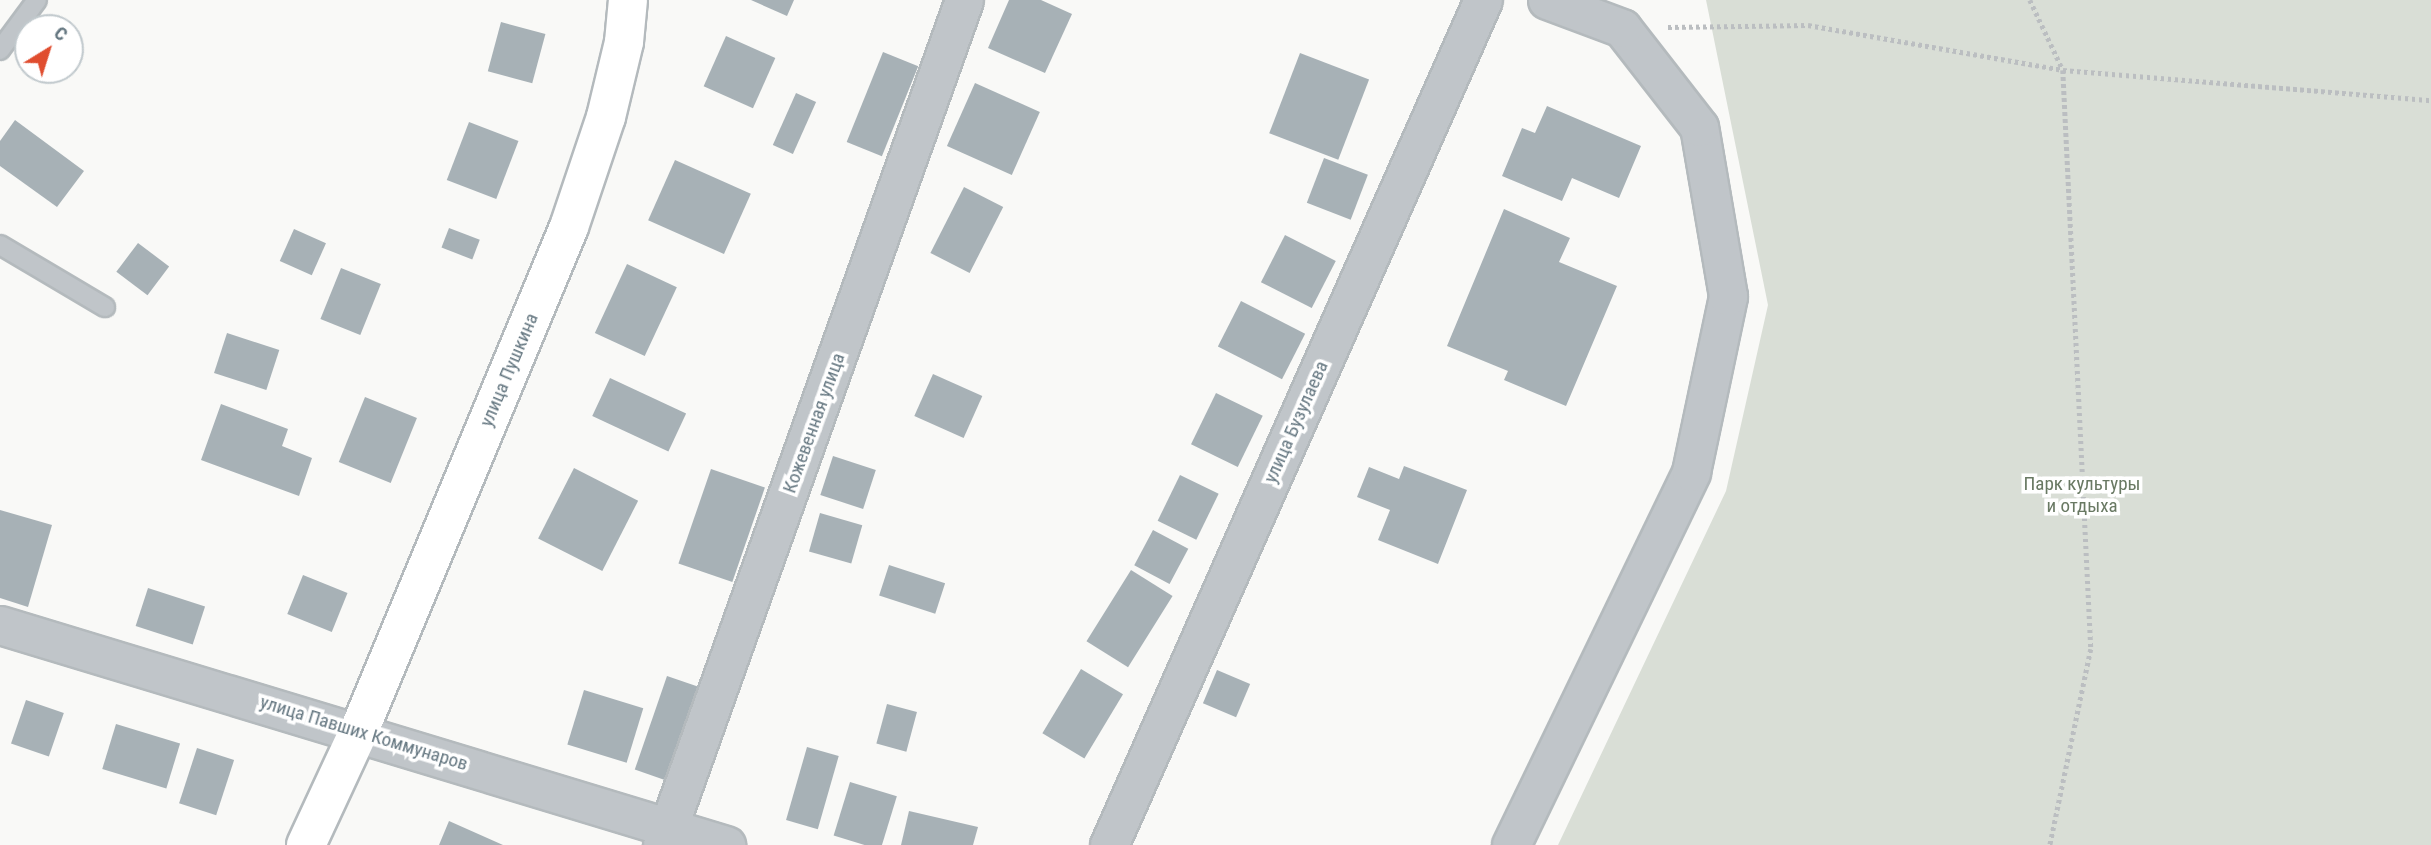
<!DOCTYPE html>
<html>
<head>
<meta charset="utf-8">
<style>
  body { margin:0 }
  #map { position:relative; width:2431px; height:845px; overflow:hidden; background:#f9f9f7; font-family:"Roboto Condensed",sans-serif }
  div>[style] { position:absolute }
  .green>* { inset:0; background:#d9ded6 }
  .building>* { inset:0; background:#a7b1b6; transform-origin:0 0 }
  .path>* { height:4.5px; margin-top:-2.25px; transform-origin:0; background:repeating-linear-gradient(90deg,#bbbec1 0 3.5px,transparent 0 7px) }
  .roads { filter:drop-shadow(2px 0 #b4babd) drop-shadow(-2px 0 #b4babd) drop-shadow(0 2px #b4babd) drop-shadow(0 -2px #b4babd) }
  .service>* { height:18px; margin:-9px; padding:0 9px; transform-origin:9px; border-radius:9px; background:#c0c5c9 }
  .minor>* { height:37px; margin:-18.5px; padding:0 18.5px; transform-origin:18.5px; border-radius:18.5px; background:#c0c5c9 }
  .primary>* { height:38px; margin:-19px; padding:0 19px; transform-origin:19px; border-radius:19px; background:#fff }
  span { translate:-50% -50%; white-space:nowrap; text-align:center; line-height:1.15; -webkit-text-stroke:7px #fff; paint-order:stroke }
  .street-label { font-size:19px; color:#657781 }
  .park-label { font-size:19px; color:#697963 }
  .north { position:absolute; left:14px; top:14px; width:70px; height:70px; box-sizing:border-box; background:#fff; border:2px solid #c1c9cd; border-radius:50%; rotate:38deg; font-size:19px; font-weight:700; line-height:28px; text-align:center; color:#657781 }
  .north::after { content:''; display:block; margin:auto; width:24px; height:32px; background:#e04d2f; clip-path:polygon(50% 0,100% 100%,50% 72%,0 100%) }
</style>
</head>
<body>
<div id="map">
  <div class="green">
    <i style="clip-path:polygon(1706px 0,2431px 0,2431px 845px,1558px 845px,1726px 491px,1768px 305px)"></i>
  </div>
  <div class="building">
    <i style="clip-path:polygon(751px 0,794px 0,787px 16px)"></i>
    <i style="clip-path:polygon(1009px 0,1041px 0,1072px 14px,1045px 73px,988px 48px)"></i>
    <i style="left:501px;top:22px;width:46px;height:51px;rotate:15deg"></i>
    <i style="left:726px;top:36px;width:54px;height:55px;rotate:24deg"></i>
    <i style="left:883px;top:52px;width:38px;height:97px;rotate:22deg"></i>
    <i style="left:1300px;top:53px;width:74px;height:86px;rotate:21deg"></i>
    <i style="left:975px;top:83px;width:71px;height:69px;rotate:24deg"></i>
    <i style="left:796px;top:93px;width:22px;height:57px;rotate:24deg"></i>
    <i style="clip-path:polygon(1547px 106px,1641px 146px,1619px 198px,1572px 178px,1562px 201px,1502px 176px,1522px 128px,1535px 133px)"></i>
    <i style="clip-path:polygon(15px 120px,84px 171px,57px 207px,0 166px,0 141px)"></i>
    <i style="left:469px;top:122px;width:53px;height:62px;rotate:21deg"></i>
    <i style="left:1324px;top:158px;width:47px;height:48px;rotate:21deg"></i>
    <i style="left:675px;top:160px;width:83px;height:66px;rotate:24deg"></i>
    <i style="left:964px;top:187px;width:44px;height:74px;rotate:27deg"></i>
    <i style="clip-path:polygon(1504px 209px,1570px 238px,1559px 262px,1617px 286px,1566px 406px,1504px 380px,1508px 371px,1447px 346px)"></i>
    <i style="left:449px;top:228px;width:33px;height:21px;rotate:21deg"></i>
    <i style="left:294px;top:229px;width:35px;height:35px;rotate:24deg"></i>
    <i style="left:1285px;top:235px;width:57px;height:53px;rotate:27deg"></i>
    <i style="left:138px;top:243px;width:39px;height:36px;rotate:37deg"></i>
    <i style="left:627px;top:264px;width:55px;height:76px;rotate:25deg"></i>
    <i style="left:341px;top:268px;width:43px;height:55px;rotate:22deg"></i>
    <i style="left:1241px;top:301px;width:72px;height:51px;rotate:27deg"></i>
    <i style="left:227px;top:333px;width:55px;height:42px;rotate:18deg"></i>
    <i style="left:933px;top:374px;width:54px;height:46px;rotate:24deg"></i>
    <i style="left:610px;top:378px;width:84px;height:42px;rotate:25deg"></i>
    <i style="left:1216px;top:393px;width:52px;height:57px;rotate:26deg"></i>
    <i style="left:365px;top:397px;width:56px;height:70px;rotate:22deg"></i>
    <i style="clip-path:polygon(221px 404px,288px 429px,282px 446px,312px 458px,299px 496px,201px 460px)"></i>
    <i style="left:833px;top:456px;width:45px;height:41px;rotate:18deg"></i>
    <i style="clip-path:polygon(1404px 466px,1467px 490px,1438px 564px,1378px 540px,1390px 510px,1357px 497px,1369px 467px,1399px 479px)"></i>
    <i style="left:574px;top:468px;width:72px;height:79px;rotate:27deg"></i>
    <i style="left:711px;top:469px;width:57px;height:100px;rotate:19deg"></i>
    <i style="left:1180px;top:475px;width:43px;height:51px;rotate:26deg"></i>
    <i style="clip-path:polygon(0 510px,52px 525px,28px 607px,0 598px)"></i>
    <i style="left:820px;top:513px;width:44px;height:40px;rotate:16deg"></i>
    <i style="left:1153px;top:530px;width:40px;height:40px;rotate:28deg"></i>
    <i style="left:889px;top:565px;width:59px;height:32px;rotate:18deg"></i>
    <i style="left:1131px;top:570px;width:49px;height:84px;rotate:32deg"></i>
    <i style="left:303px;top:575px;width:48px;height:42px;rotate:22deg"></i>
    <i style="left:148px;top:588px;width:60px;height:40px;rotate:18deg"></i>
    <i style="left:1081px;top:669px;width:49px;height:75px;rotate:31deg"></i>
    <i style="left:1217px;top:670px;width:36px;height:36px;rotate:23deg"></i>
    <i style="left:667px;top:676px;width:34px;height:99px;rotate:19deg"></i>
    <i style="left:584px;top:690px;width:62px;height:57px;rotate:17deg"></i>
    <i style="left:26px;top:700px;width:40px;height:46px;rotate:19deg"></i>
    <i style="left:887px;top:704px;width:31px;height:41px;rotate:15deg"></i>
    <i style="left:116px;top:724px;width:67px;height:47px;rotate:17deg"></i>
    <i style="left:807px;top:747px;width:33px;height:76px;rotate:16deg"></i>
    <i style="left:197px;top:748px;width:39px;height:58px;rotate:18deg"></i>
    <i style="left:850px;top:782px;width:49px;height:56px;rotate:17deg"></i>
    <i style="clip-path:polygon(909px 811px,978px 827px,973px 845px,901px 845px)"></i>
    <i style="clip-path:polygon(449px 821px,503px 845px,439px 845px)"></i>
  </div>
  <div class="path">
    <i style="left:2030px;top:0;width:77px;rotate:64.8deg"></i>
    <i style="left:2063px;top:70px;width:580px;rotate:87.23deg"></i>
    <i style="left:2091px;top:649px;width:200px;rotate:101.8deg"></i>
    <i style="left:1668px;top:27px;width:140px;rotate:-0.8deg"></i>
    <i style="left:1808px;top:25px;width:259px;rotate:10deg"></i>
    <i style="left:2063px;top:70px;width:369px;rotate:4.7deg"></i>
  </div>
  <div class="roads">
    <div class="service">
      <i style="left:0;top:50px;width:62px;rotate:-53.5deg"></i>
      <i style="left:0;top:245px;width:122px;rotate:30.6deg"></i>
    </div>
    <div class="minor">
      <i style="left:0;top:625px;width:759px;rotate:16.86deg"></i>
      <i style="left:662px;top:845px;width:897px;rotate:-70.33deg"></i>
      <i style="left:1109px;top:845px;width:924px;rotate:-66.13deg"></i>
      <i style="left:1511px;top:845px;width:414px;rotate:-64.2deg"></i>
      <i style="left:1691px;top:472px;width:180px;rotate:-78.1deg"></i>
      <i style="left:1728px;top:296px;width:171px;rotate:-99.7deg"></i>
      <i style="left:1699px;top:127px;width:125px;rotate:-127.9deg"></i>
      <i style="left:1622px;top:28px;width:80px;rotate:-159.5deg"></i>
    </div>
    <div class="primary">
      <i style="left:306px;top:845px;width:126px;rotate:-65.1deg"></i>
      <i style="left:359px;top:731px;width:546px;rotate:-67.38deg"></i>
      <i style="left:569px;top:227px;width:116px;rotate:-71.4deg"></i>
      <i style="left:606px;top:117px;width:77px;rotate:-76.5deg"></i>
      <i style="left:624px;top:42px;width:42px;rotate:-84.6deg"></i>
    </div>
  </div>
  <div class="street-label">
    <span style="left:509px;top:370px;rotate:-67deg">улица Пушкина</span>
    <span style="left:1296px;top:422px;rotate:-66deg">улица Бузулаева</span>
    <span style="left:814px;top:423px;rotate:-70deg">Кожевенная улица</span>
    <span style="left:364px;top:733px;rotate:17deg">улица Павших Коммунаров</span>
  </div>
  <div class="park-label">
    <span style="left:2082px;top:495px">Парк культуры<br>и отдыха</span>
  </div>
  <div class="north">С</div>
</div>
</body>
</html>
